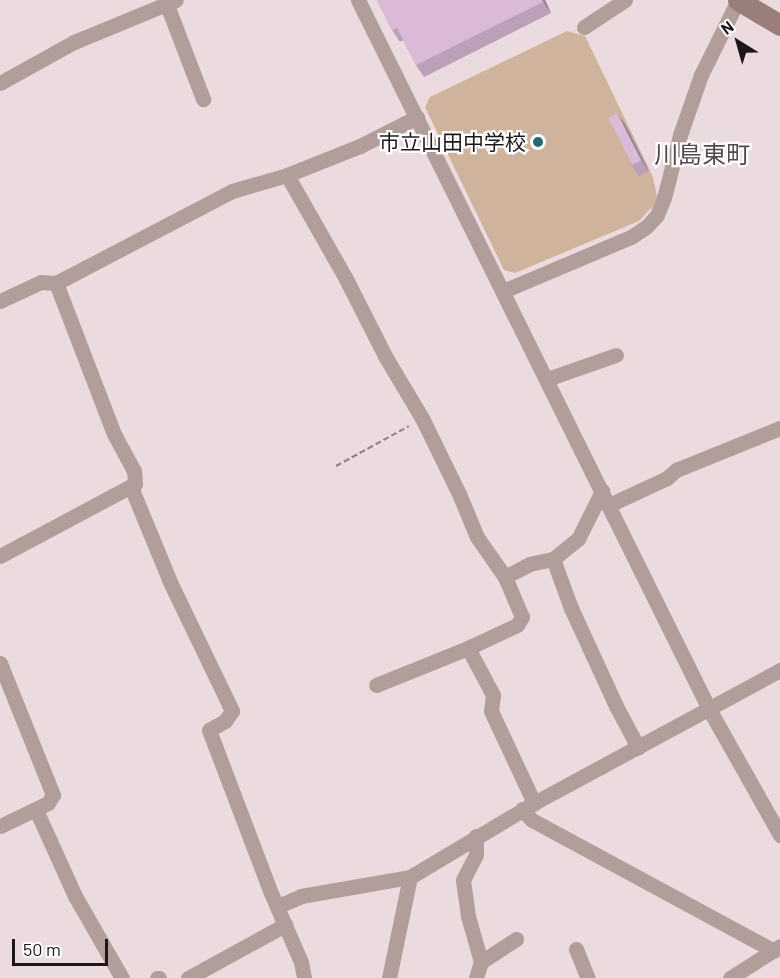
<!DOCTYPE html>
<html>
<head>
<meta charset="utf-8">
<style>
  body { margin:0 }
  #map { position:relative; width:780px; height:978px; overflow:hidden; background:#ebdbdf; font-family:Barlow,"Noto Sans JP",sans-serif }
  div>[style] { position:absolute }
  .green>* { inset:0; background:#cfb39c }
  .path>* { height:2px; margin-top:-1px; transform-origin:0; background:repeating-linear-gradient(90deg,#8e8285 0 6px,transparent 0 9px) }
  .street>* { height:15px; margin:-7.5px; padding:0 7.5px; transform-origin:7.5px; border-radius:7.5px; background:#b19e9a }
  .secondary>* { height:21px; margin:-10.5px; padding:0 10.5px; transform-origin:10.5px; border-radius:10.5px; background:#997e79 }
  .wall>* { inset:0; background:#bba0b8 }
  .shaded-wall>* { inset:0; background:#998296 }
  .building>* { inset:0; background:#dabad6; transform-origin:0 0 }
  .dots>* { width:16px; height:16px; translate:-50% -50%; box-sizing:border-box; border:3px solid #fff; border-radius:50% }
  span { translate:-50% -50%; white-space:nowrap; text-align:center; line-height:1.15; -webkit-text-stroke:4.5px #fff; paint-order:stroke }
  .poi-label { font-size:21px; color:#1d1719 }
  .right { translate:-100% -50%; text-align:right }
  .quarter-label { font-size:24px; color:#55484c }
  .north { position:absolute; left:708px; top:12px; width:60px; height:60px; -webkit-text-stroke:4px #fff; paint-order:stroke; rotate:323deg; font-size:16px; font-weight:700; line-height:24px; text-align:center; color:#1d1719 }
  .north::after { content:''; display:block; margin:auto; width:21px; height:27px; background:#1d1719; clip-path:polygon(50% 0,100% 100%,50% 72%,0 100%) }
  .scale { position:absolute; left:12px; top:939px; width:96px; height:27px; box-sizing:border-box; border:3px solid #1d1719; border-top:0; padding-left:8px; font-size:18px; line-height:21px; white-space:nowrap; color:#1d1719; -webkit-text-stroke:4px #fff; paint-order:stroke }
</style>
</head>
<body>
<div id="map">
  <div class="green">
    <i style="clip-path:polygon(567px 31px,585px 36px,653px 177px,657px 196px,653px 206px,639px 221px,515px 273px,504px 270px,425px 107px,430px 97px)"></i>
  </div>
  <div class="path">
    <i style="left:336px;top:466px;width:83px;rotate:-28.7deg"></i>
  </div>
  <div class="street">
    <i style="left:358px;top:0;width:791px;rotate:63.66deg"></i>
    <i style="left:709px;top:709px;width:145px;rotate:60.6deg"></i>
    <i style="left:167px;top:5px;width:101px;rotate:69deg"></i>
    <i style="left:584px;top:27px;width:49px;rotate:-33.4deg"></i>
    <i style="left:0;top:83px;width:85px;rotate:-29deg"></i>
    <i style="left:74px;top:42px;width:110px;rotate:-22.4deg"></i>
    <i style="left:287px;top:175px;width:120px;rotate:60.4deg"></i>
    <i style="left:346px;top:279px;width:86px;rotate:63.1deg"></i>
    <i style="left:385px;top:356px;width:72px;rotate:59.2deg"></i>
    <i style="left:422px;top:418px;width:87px;rotate:64deg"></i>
    <i style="left:460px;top:496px;width:44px;rotate:67.5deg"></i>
    <i style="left:477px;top:537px;width:49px;rotate:55deg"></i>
    <i style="left:505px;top:577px;width:43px;rotate:67deg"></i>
    <i style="left:522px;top:617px;width:9px;rotate:122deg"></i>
    <i style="left:517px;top:625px;width:54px;rotate:154.9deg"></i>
    <i style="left:468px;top:648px;width:99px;rotate:158.1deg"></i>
    <i style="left:503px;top:291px;width:139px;rotate:-22.9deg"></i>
    <i style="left:631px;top:237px;width:18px;rotate:-34deg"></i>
    <i style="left:646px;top:227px;width:16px;rotate:-47deg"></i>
    <i style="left:657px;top:215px;width:18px;rotate:-68deg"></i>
    <i style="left:664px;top:198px;width:65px;rotate:-75.7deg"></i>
    <i style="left:680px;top:135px;width:64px;rotate:-70.7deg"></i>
    <i style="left:701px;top:75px;width:84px;rotate:-63.7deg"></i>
    <i style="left:0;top:301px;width:45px;rotate:-24.9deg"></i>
    <i style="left:41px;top:282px;width:15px;rotate:4deg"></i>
    <i style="left:547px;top:379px;width:73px;rotate:-19.2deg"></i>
    <i style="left:131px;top:487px;width:105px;rotate:67.6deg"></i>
    <i style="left:171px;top:584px;width:141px;rotate:64.3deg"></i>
    <i style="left:232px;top:711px;width:12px;rotate:125deg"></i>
    <i style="left:225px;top:721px;width:18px;rotate:151deg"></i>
    <i style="left:209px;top:730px;width:174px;rotate:69.2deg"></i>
    <i style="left:271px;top:893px;width:75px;rotate:66.5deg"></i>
    <i style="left:301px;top:962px;width:16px;rotate:79deg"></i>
    <i style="left:609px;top:505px;width:64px;rotate:-25deg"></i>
    <i style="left:667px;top:478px;width:12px;rotate:-42deg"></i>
    <i style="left:676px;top:470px;width:112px;rotate:-22deg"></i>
    <i style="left:0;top:556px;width:153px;rotate:-28.1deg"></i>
    <i style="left:135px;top:484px;width:13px;rotate:-94deg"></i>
    <i style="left:134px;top:471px;width:42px;rotate:-118.4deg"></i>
    <i style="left:114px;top:434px;width:162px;rotate:-111deg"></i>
    <i style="left:56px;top:283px;width:199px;rotate:-27.6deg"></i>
    <i style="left:232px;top:191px;width:57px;rotate:-16.2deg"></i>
    <i style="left:287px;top:175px;width:79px;rotate:-21.7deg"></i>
    <i style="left:360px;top:146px;width:64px;rotate:-27deg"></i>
    <i style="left:553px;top:559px;width:52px;rotate:69.8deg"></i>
    <i style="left:571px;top:608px;width:108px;rotate:65.3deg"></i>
    <i style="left:616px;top:706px;width:47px;rotate:61.8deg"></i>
    <i style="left:505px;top:577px;width:27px;rotate:-28deg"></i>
    <i style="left:529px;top:564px;width:25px;rotate:-12deg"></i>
    <i style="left:553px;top:559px;width:32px;rotate:-39deg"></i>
    <i style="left:578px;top:539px;width:54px;rotate:-63.4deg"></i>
    <i style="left:468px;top:648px;width:53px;rotate:62deg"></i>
    <i style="left:493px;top:695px;width:16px;rotate:97deg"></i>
    <i style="left:491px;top:711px;width:102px;rotate:64.9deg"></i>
    <i style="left:0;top:663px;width:142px;rotate:68.1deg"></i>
    <i style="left:53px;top:795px;width:9px;rotate:122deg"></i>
    <i style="left:48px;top:803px;width:53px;rotate:154.4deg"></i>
    <i style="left:522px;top:809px;width:15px;rotate:48deg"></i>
    <i style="left:532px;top:820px;width:275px;rotate:28.4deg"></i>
    <i style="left:36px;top:810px;width:94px;rotate:65.6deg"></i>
    <i style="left:75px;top:896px;width:95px;rotate:60.2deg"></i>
    <i style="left:278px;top:906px;width:25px;rotate:-23deg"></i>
    <i style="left:301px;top:896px;width:111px;rotate:-9.9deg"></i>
    <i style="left:410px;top:877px;width:144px;rotate:-30.8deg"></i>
    <i style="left:534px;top:803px;width:280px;rotate:-28.4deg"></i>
    <i style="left:576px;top:949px;width:31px;rotate:68deg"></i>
    <i style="left:481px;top:962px;width:42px;rotate:-33.3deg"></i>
    <i style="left:157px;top:978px;width:2px"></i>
    <i style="left:188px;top:978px;width:111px;rotate:-28.7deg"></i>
    <i style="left:389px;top:978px;width:103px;rotate:-78.3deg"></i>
    <i style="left:476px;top:978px;width:17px;rotate:-73deg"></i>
    <i style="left:481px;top:962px;width:48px;rotate:-105.8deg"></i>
    <i style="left:468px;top:916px;width:36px;rotate:-98deg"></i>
    <i style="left:463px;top:880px;width:28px;rotate:-63deg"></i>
    <i style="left:476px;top:855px;width:19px;rotate:-90deg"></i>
    <i style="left:730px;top:978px;width:59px;rotate:-32.6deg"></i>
  </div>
  <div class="secondary">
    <i style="left:738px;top:0;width:49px;rotate:30.8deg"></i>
  </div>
  <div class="wall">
    <i style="clip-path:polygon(377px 0,545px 0,551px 13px,424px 77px,416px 65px,403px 40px,400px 42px,392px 30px)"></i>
    <i style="clip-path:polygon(625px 124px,649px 171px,639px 176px,631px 165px)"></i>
  </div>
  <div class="shaded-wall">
    <i style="clip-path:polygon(542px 0,545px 0,551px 13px)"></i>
    <i style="clip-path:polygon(617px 113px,625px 124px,649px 171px,641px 160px)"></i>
  </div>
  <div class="building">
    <i style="clip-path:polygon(377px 0,542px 0,543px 2px,416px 65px,397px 28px,392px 30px)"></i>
    <i style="left:617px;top:113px;width:53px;height:10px;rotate:63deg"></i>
  </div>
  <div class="dots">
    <i style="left:538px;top:142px;background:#216b74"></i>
  </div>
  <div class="poi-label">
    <span class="right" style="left:526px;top:142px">市立山田中学校</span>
  </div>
  <div class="quarter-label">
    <span style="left:702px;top:154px">川島東町</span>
  </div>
  <div class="north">N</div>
  <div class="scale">50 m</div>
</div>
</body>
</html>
